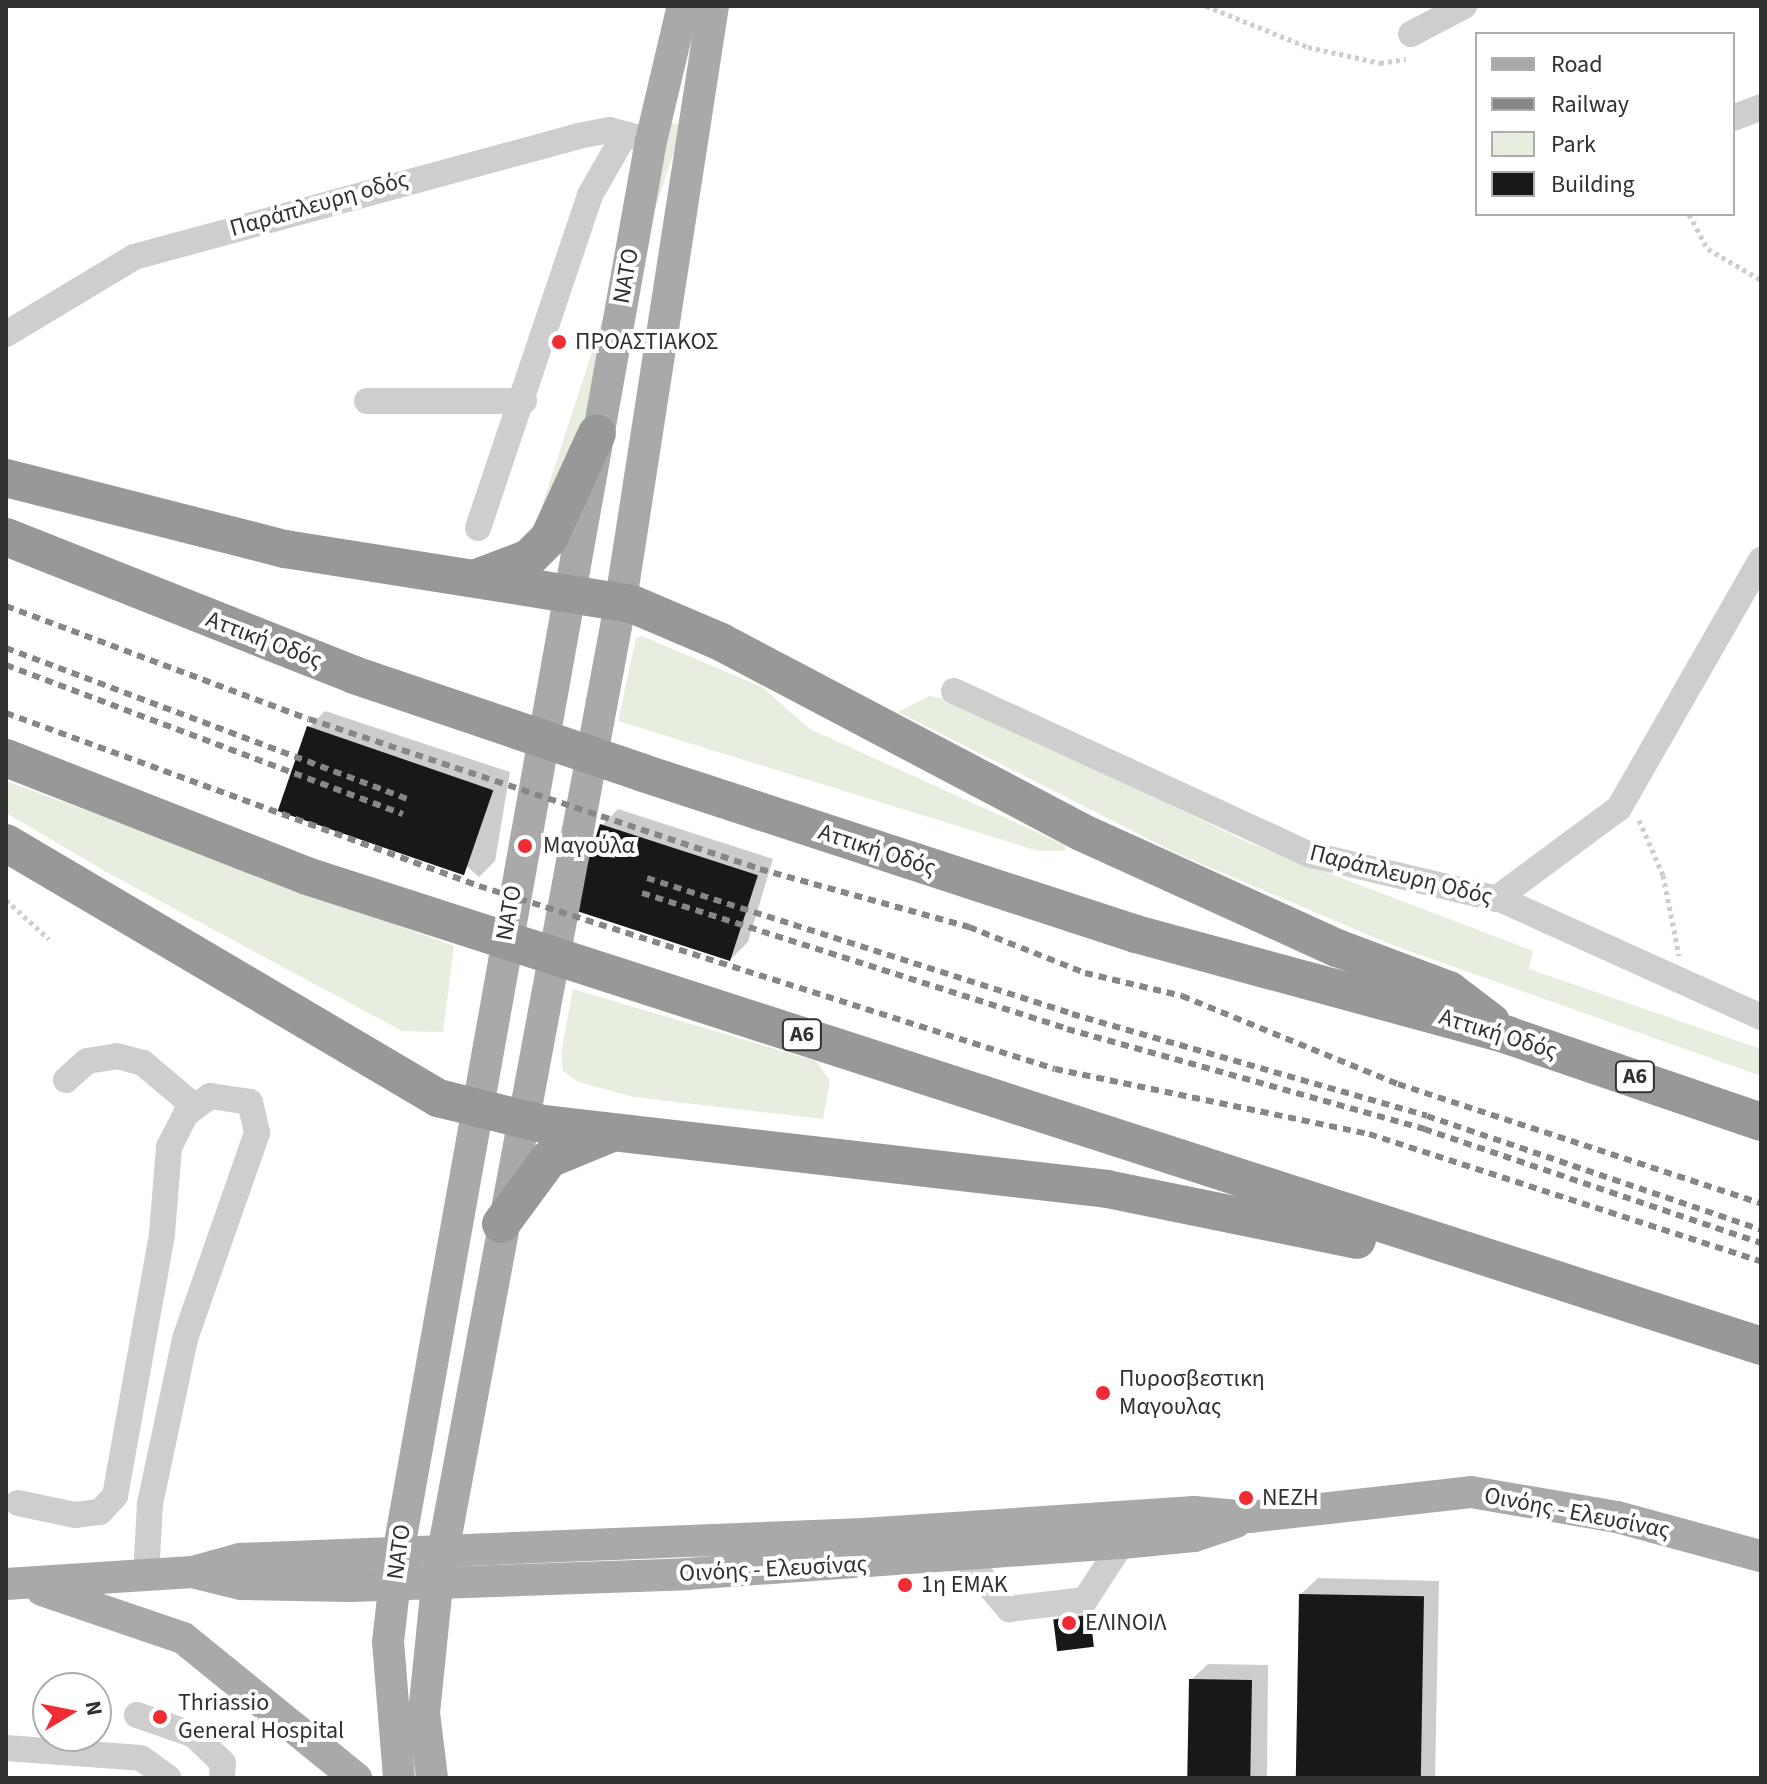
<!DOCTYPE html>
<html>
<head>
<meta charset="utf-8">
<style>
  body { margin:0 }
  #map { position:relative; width:1767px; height:1784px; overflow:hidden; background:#fff; font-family:"Source Sans 3",sans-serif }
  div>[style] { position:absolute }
  .green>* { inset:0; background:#e7eedf; transform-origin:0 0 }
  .shadow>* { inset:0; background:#0003 }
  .building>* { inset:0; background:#181818; transform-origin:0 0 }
  .path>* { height:5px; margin-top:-2.5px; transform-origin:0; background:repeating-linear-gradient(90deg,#cecece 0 4px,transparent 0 8px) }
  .minor>* { height:26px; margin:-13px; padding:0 13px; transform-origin:13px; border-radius:13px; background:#cecece }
  .major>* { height:32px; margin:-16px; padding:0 16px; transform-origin:16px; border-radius:16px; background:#a9a9a9 }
  .highway>* { height:38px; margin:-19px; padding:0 19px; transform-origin:19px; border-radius:19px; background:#989898 }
  .rail>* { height:6px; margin-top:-3px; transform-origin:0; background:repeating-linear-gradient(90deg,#868686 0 8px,transparent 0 14px) }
  .dots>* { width:22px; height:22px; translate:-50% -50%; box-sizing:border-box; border:4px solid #fff; border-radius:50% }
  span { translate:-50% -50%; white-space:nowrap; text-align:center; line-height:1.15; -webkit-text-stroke:8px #fff; paint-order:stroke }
  .shield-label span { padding:2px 6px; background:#fff; border:2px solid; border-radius:6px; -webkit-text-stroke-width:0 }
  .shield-label { font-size:22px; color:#313131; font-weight:700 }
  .street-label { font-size:24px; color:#313131 }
  .poi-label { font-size:24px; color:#313131 }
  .left { translate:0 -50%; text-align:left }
  .frame { position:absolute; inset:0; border:8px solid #313131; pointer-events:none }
  .legend { position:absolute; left:1475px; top:32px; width:260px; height:184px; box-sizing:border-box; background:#fff; border:2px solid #adadad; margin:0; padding:10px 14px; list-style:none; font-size:24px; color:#313131 }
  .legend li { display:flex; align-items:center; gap:16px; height:40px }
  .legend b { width:40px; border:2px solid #adadad }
  .north { position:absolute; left:32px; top:1672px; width:80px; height:80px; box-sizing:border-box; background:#fff; border:2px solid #adadad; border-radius:50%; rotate:80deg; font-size:22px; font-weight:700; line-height:32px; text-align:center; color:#313131 }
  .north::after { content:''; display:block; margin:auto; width:28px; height:36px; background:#f02b33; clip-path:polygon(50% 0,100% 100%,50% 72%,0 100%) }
</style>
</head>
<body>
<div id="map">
  <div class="green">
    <i style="left:667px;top:121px;width:16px;height:452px;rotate:18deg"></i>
    <i style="clip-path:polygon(642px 636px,762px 687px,810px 729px,1065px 845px,1065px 851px,1038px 851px,618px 721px,636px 638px)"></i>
    <i style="clip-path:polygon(929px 696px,953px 700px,1247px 842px,1533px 951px,1529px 969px,1761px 1049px,1761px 1076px,1392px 945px,1176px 853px,898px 712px)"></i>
    <i style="clip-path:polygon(6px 781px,454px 946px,443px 1032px,402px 1031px,108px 873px,6px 813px)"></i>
    <i style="clip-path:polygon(573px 989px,816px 1061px,830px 1081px,823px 1119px,634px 1097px,578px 1082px,563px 1071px,561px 1053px)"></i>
  </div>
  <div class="shadow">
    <i style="clip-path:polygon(325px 711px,510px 772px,495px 861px,479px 877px,309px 727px)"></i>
    <i style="clip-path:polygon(618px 809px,773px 859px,748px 942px,731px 959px,602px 825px)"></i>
    <i style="clip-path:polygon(1318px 1578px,1439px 1581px,1435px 1778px,1297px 1778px,1301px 1594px)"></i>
    <i style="clip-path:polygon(1092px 1613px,1093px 1646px,1055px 1621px,1058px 1617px)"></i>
    <i style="clip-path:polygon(1208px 1664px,1268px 1665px,1267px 1778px,1190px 1778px,1191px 1680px)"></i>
  </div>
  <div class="building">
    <i style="left:307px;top:726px;width:197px;height:90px;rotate:19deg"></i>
    <i style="left:600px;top:824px;width:166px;height:90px;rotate:18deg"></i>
    <i style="left:1299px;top:1594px;width:125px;height:184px;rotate:1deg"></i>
    <i style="left:1090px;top:1615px;width:32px;height:37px;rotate:83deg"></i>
    <i style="left:1189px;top:1679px;width:63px;height:99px;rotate:1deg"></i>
  </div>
  <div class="path">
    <i style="left:1206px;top:6px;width:110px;rotate:21.9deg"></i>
    <i style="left:1308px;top:47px;width:74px;rotate:12.5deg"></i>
    <i style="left:1380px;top:63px;width:26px;rotate:-9deg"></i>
    <i style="left:1689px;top:214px;width:40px;rotate:62deg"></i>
    <i style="left:1708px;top:249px;width:61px;rotate:30.3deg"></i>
    <i style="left:1639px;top:820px;width:60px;rotate:66.4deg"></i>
    <i style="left:1663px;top:875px;width:82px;rotate:78.7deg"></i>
    <i style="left:6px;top:900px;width:58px;rotate:42.2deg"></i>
  </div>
  <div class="minor">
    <i style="left:1411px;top:34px;width:60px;rotate:-27.8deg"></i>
    <i style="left:1733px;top:118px;width:30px;rotate:-21deg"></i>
    <i style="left:6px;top:334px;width:149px;rotate:-31deg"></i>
    <i style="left:134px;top:257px;width:460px;rotate:-15.2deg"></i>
    <i style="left:578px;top:136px;width:32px;rotate:-11deg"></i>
    <i style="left:609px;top:130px;width:43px;rotate:14.7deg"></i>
    <i style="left:367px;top:401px;width:157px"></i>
    <i style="left:478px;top:528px;width:351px;rotate:-71.4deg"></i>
    <i style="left:590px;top:195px;width:70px;rotate:-60.2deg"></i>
    <i style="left:954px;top:691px;width:390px;rotate:24.7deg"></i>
    <i style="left:1308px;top:854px;width:199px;rotate:13.3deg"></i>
    <i style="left:1502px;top:900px;width:284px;rotate:24.3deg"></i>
    <i style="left:1496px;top:899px;width:153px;rotate:-36.5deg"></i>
    <i style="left:1619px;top:808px;width:286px;rotate:-60.2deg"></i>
    <i style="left:66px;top:1080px;width:28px;rotate:-42deg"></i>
    <i style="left:87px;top:1061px;width:30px;rotate:-9deg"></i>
    <i style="left:117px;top:1056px;width:27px;rotate:15deg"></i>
    <i style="left:143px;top:1063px;width:68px;rotate:40.2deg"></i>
    <i style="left:18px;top:1503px;width:58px;rotate:11.9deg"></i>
    <i style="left:75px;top:1515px;width:25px;rotate:-7deg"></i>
    <i style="left:100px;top:1512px;width:22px;rotate:-47deg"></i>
    <i style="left:115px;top:1496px;width:266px;rotate:-79.8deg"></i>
    <i style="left:162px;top:1234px;width:87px;rotate:-85.4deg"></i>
    <i style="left:169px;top:1147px;width:37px;rotate:-63deg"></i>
    <i style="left:186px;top:1114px;width:30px;rotate:-37deg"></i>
    <i style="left:210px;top:1096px;width:40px;rotate:8.5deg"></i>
    <i style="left:250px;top:1102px;width:32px;rotate:77deg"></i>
    <i style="left:257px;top:1133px;width:218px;rotate:109.3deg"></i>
    <i style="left:185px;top:1339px;width:168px;rotate:102deg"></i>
    <i style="left:150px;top:1503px;width:73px;rotate:93.1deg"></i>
    <i style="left:964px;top:1556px;width:70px;rotate:49.7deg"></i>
    <i style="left:1009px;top:1609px;width:77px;rotate:-6.8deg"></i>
    <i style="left:1085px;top:1600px;width:68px;rotate:-57deg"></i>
    <i style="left:137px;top:1715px;width:60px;rotate:19.3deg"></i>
    <i style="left:194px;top:1735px;width:40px;rotate:44deg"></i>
    <i style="left:223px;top:1763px;width:15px;rotate:94deg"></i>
    <i style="left:6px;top:1748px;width:135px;rotate:4.2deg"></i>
    <i style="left:141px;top:1758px;width:34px;rotate:36deg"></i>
  </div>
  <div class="major">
    <i style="left:196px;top:1573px;width:46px;rotate:13.7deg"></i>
    <i style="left:241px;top:1584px;width:109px;rotate:1.1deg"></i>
    <i style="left:350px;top:1586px;width:337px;rotate:-2deg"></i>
    <i style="left:687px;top:1574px;width:436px;rotate:-4.1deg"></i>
    <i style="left:1122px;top:1543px;width:72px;rotate:-5.6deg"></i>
    <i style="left:1194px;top:1536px;width:44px;rotate:-18.4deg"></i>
    <i style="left:6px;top:1584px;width:187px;rotate:-3.7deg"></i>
    <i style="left:193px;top:1572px;width:49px;rotate:-15.5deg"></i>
    <i style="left:240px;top:1559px;width:624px;rotate:-2.3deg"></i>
    <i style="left:863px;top:1534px;width:332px;rotate:-3.8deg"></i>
    <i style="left:1194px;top:1512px;width:55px;rotate:5.2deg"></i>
    <i style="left:1249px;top:1517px;width:223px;rotate:-6.4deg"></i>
    <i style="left:1471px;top:1492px;width:148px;rotate:9.7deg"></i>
    <i style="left:1617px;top:1517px;width:149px;rotate:15.2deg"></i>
    <i style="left:42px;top:1590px;width:149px;rotate:18.8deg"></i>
    <i style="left:183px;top:1638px;width:223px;rotate:39deg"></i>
    <i style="left:399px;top:1778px;width:136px;rotate:-94.6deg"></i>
    <i style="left:388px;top:1642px;width:89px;rotate:-83.5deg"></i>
    <i style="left:398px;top:1554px;width:1435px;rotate:-79.85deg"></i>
    <i style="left:651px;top:141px;width:139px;rotate:-76.7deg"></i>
    <i style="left:432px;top:1778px;width:65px;rotate:-97deg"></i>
    <i style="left:424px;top:1713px;width:130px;rotate:-84.2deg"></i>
    <i style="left:437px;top:1584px;width:1001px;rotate:-79.41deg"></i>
    <i style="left:621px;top:600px;width:601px;rotate:-81.2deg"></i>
  </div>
  <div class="highway">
    <i style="left:6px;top:478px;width:288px;rotate:14.3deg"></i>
    <i style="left:285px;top:549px;width:351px;rotate:9deg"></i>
    <i style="left:632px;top:604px;width:97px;rotate:23.1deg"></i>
    <i style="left:721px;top:642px;width:407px;rotate:27.8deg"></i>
    <i style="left:1081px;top:832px;width:281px;rotate:24.4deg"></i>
    <i style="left:1337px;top:948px;width:120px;rotate:20.6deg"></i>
    <i style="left:1449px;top:990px;width:53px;rotate:37.3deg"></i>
    <i style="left:6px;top:537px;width:374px;rotate:21.6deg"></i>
    <i style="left:354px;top:675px;width:305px;rotate:18.7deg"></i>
    <i style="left:643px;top:773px;width:519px;rotate:18.09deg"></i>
    <i style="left:1136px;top:934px;width:385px;rotate:15.2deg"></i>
    <i style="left:1507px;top:1035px;width:268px;rotate:18.9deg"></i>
    <i style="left:479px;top:577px;width:53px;rotate:-20.8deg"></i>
    <i style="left:529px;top:558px;width:28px;rotate:-45deg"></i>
    <i style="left:549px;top:538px;width:115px;rotate:-65.4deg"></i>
    <i style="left:6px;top:758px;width:323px;rotate:21.4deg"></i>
    <i style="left:307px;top:876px;width:1528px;rotate:17.91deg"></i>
    <i style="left:6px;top:843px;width:502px;rotate:30.55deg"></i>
    <i style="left:438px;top:1098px;width:108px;rotate:13.9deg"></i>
    <i style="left:543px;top:1124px;width:568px;rotate:6.57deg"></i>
    <i style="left:1107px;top:1189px;width:255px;rotate:11.5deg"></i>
    <i style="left:501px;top:1224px;width:81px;rotate:-53.6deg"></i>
    <i style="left:549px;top:1159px;width:63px;rotate:-22.5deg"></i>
  </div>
  <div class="rail">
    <i style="left:6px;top:606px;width:323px;rotate:20.5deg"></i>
    <i style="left:309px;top:719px;width:475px;rotate:18.4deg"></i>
    <i style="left:760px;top:869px;width:217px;rotate:15.5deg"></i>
    <i style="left:969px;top:927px;width:125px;rotate:21.6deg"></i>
    <i style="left:1085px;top:973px;width:100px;rotate:13.3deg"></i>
    <i style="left:1182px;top:996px;width:233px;rotate:22.2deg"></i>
    <i style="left:1398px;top:1084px;width:382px;rotate:18.2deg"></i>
    <i style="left:6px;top:648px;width:429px;rotate:20.6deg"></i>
    <i style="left:6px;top:665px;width:424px;rotate:20.6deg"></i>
    <i style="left:6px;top:713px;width:504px;rotate:20.09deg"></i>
    <i style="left:479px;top:886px;width:604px;rotate:17.63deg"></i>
    <i style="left:1055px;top:1069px;width:321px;rotate:11.7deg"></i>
    <i style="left:1369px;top:1134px;width:412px;rotate:18deg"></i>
    <i style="left:647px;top:878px;width:446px;rotate:17.7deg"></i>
    <i style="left:1072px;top:1014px;width:369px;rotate:16deg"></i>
    <i style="left:1427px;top:1116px;width:353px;rotate:18.8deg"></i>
    <i style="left:642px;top:893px;width:446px;rotate:17.7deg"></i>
    <i style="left:1067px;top:1029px;width:371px;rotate:15.6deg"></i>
    <i style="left:1424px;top:1129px;width:356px;rotate:18.7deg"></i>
  </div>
  <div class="dots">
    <i style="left:559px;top:342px;background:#f02b33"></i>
    <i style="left:525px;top:846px;background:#f02b33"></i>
    <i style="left:1103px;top:1393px;background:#f02b33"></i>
    <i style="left:1246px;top:1498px;background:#f02b33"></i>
    <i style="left:905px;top:1585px;background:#f02b33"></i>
    <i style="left:1069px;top:1623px;background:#f02b33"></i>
    <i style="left:160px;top:1717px;background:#f02b33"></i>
  </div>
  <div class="shield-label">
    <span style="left:802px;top:1035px">Α6</span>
    <span style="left:1635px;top:1077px">Α6</span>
  </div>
  <div class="street-label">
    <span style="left:319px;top:204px;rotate:-16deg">Παράπλευρη οδός</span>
    <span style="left:626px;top:276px;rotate:-80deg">ΝΑΤΟ</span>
    <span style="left:264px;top:640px;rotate:21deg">Αττική Οδός</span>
    <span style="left:877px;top:850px;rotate:18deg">Αττική Οδός</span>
    <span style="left:1401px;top:875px;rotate:14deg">Παράπλευρη Οδός</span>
    <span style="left:509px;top:913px;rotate:-80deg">ΝΑΤΟ</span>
    <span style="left:1498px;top:1034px;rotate:17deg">Αττική Οδός</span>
    <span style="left:1577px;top:1513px;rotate:11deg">Οινόης - Ελευσίνας</span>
    <span style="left:399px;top:1552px;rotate:-82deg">ΝΑΤΟ</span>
    <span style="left:773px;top:1569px;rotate:-3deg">Οινόης - Ελευσίνας</span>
  </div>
  <div class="poi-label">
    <span class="left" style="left:575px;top:342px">ΠΡΟΑΣΤΙΑΚΟΣ</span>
    <span class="left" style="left:543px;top:846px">Μαγούλα</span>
    <span class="left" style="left:1119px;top:1393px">Πυροσβεστικη<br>Μαγουλας</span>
    <span class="left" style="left:1262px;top:1498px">ΝΕΖΗ</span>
    <span class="left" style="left:921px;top:1585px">1η ΕΜΑΚ</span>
    <span class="left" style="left:1085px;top:1623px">ΕΛΙΝΟΙΛ</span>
    <span class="left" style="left:178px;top:1717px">Thriassio<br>General Hospital</span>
  </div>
  <div class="frame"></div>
  <ul class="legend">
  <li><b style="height:10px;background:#a9a9a9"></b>Road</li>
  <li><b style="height:10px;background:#868686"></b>Railway</li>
  <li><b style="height:22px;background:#e7eedf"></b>Park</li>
  <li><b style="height:22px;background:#181818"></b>Building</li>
  </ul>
  <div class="north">N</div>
</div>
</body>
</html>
